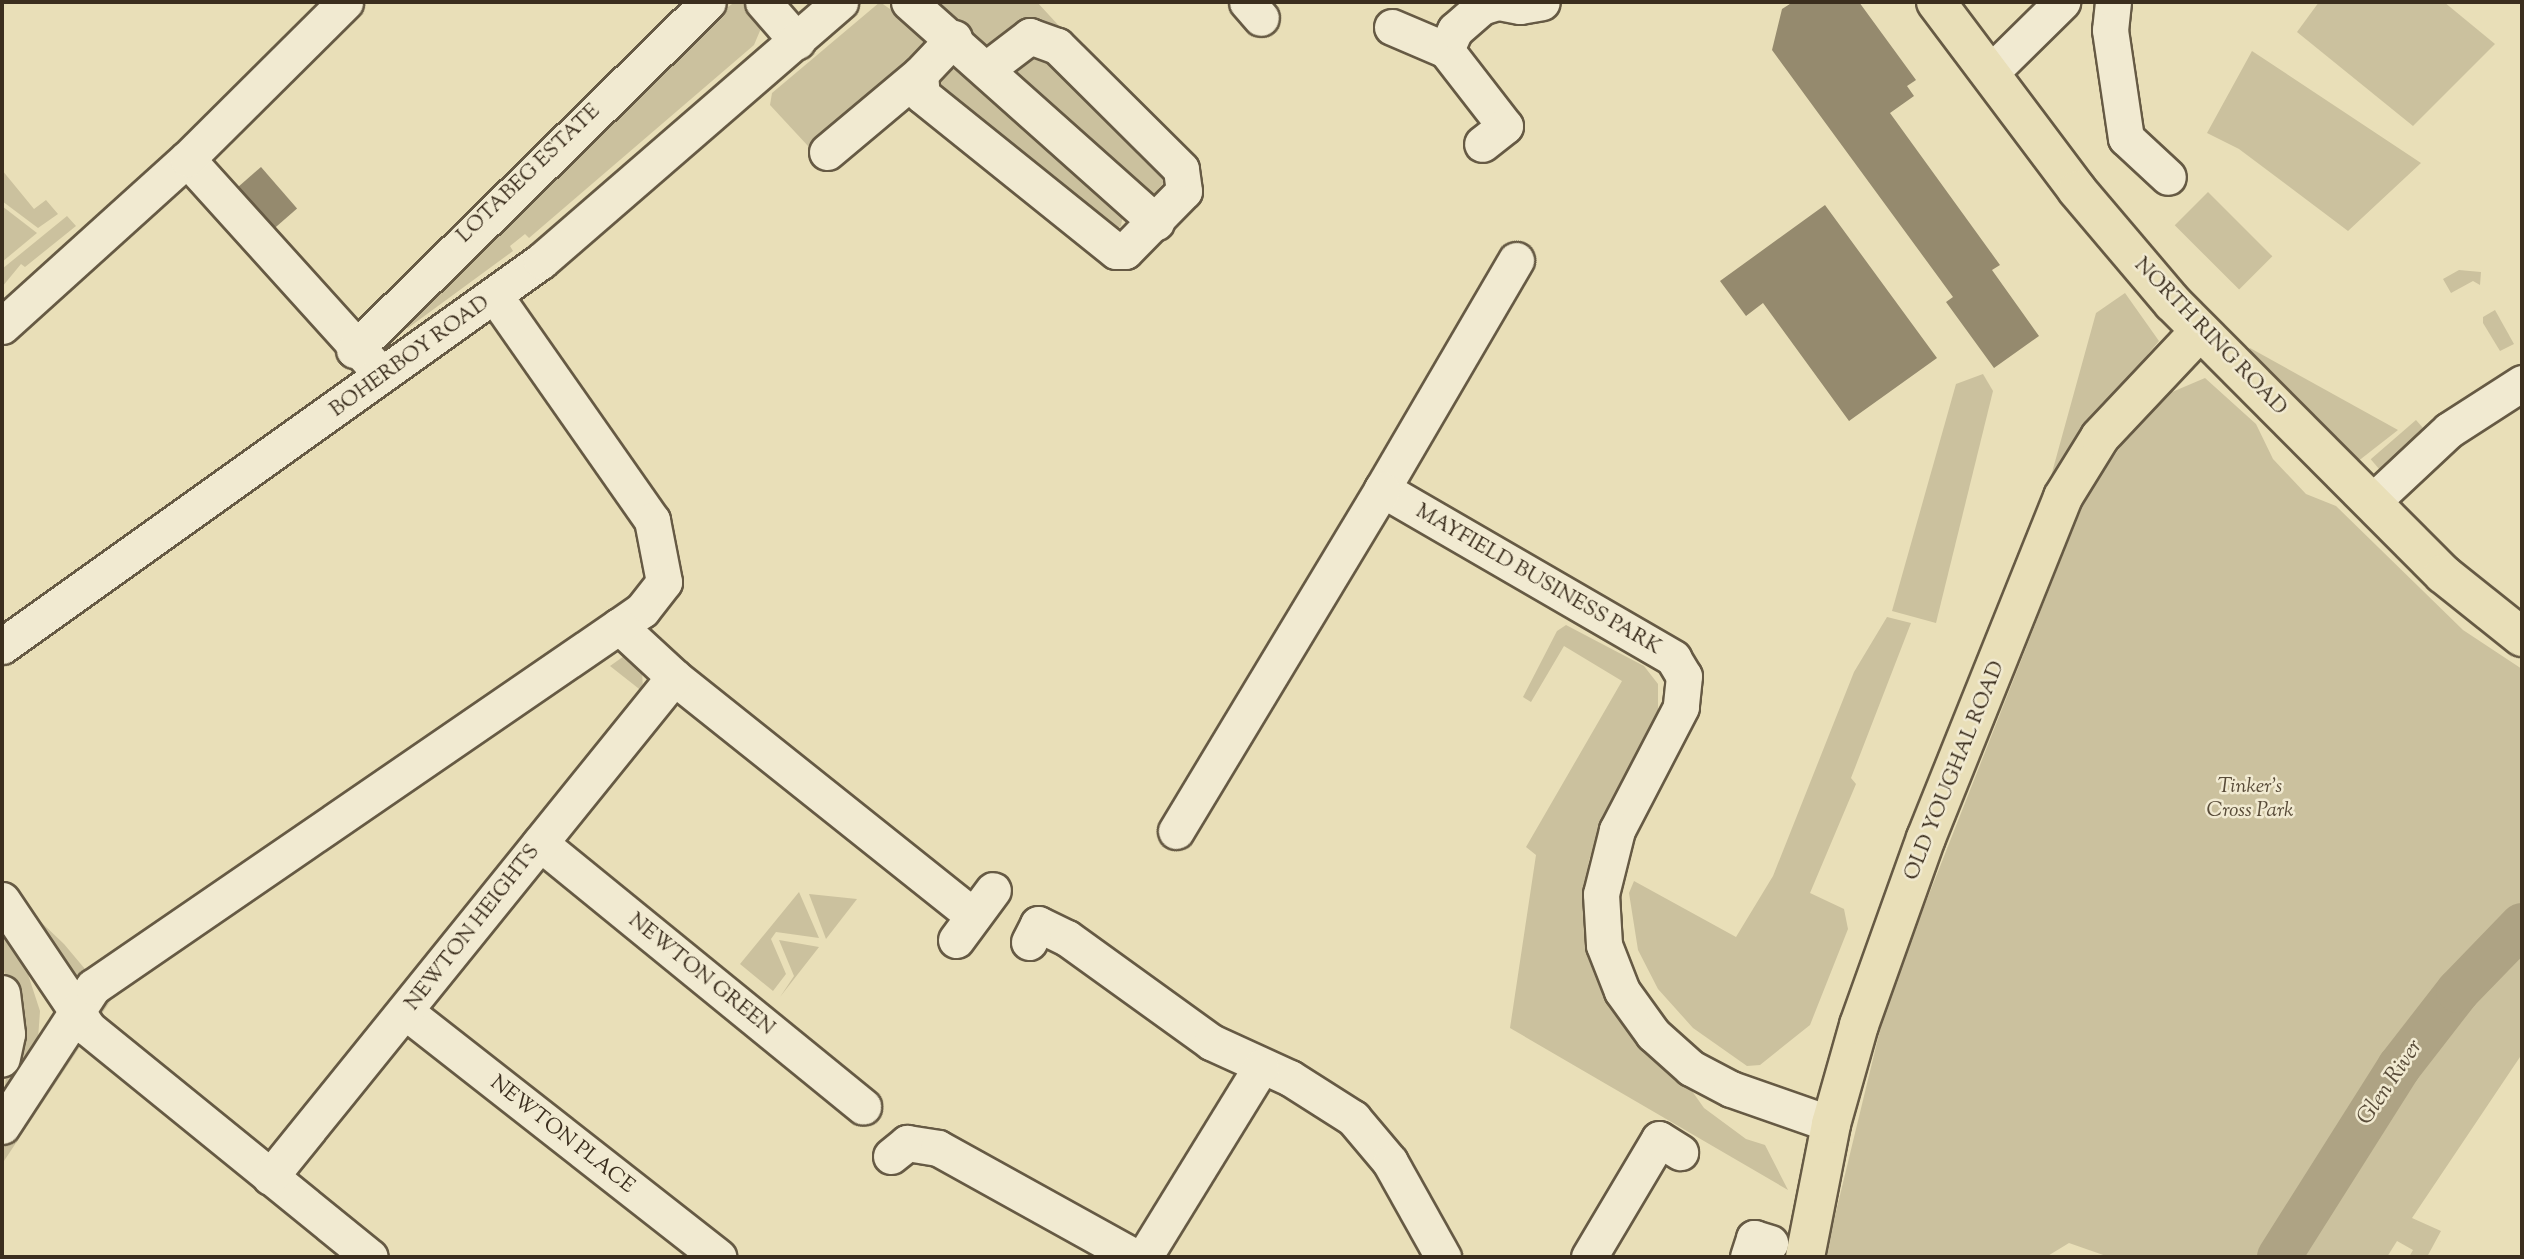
<!DOCTYPE html>
<html>
<head>
<meta charset="utf-8">
<style>
  body { margin:0 }
  #map { position:relative; width:2524px; height:1259px; overflow:hidden; background:#e9dfb8; font-family:"Sorts Mill Goudy",serif }
  div>[style] { position:absolute }
  .green>* { inset:0; background:#cbc19e; transform-origin:0 0 }
  .river>* { height:44px; margin:-22px; padding:0 22px; transform-origin:22px; border-radius:22px; background:#aea384 }
  .building>* { inset:0; background:#958a6e; transform-origin:0 0 }
  .roads { filter:drop-shadow(2px 0 #665a44) drop-shadow(-2px 0 #665a44) drop-shadow(0 2px #665a44) drop-shadow(0 -2px #665a44) }
  .minor>* { height:35px; margin:-17.5px; padding:0 17.5px; transform-origin:17.5px; border-radius:17.5px; background:#f1ead1 }
  .major>* { height:38px; margin:-19px; padding:0 19px; transform-origin:19px; border-radius:19px; background:#e9dfb8 }
  span { translate:-50% -50%; white-space:nowrap; text-align:center; line-height:1.15; -webkit-text-stroke:5px #f1ead1; paint-order:stroke }
  .street-label { font-size:21px; color:#3b2e1e }
  .park-label { font-size:21px; color:#584b38; font-style:italic }
  .water-label { font-size:23px; color:#584b38; font-style:italic }
  .frame { position:absolute; inset:0; border:4px solid #3b2e1e; pointer-events:none }
</style>
</head>
<body>
<div id="map">
  <div class="green">
    <i style="clip-path:polygon(735px 2px,749px 5px,762px 26px,754px 45px,529px 238px,525px 234px,510px 246px,513px 251px,408px 328px,403px 326px,713px 17px)"></i>
    <i style="clip-path:polygon(880px 2px,927px 35px,923px 52px,887px 87px,808px 146px,770px 105px,772px 93px)"></i>
    <i style="clip-path:polygon(927px 2px,1037px 2px,1060px 27px,1029px 25px,1001px 49px,977px 49px)"></i>
    <i style="clip-path:polygon(2319px 2px,2444px 2px,2495px 44px,2413px 126px,2297px 32px)"></i>
    <i style="clip-path:polygon(1032px 51px,1051px 51px,1135px 150px,1141px 146px,1168px 177px,1145px 205px,1003px 67px)"></i>
    <i style="clip-path:polygon(2252px 51px,2421px 163px,2348px 231px,2239px 149px,2207px 133px)"></i>
    <i style="clip-path:polygon(948px 56px,1124px 208px,1121px 226px,1114px 231px,934px 98px,931px 76px)"></i>
    <i style="clip-path:polygon(2px 170px,34px 209px,46px 200px,58px 214px,38px 228px,2px 201px)"></i>
    <i style="left:2208px;top:192px;width:91px;height:47px;rotate:45deg"></i>
    <i style="clip-path:polygon(2px 206px,37px 233px,2px 262px)"></i>
    <i style="clip-path:polygon(67px 216px,76px 226px,25px 267px,21px 264px,2px 287px,2px 269px)"></i>
    <i style="clip-path:polygon(2459px 270px,2481px 272px,2480px 285px,2473px 281px,2451px 293px,2443px 279px)"></i>
    <i style="clip-path:polygon(2125px 293px,2159px 341px,2072px 445px,2045px 498px,2096px 313px)"></i>
    <i style="clip-path:polygon(2495px 310px,2514px 344px,2500px 351px,2483px 323px,2483px 317px)"></i>
    <i style="clip-path:polygon(2249px 350px,2250px 348px,2398px 430px,2357px 462px)"></i>
    <i style="clip-path:polygon(1983px 374px,1993px 391px,1936px 623px,1892px 611px,1956px 384px)"></i>
    <i style="clip-path:polygon(2205px 378px,2256px 424px,2273px 459px,2306px 494px,2336px 506px,2463px 630px,2522px 669px,2522px 1054px,2412px 1218px,2441px 1231px,2427px 1257px,2409px 1257px,2413px 1250px,2397px 1241px,2387px 1257px,2109px 1257px,2069px 1243px,2046px 1257px,1825px 1257px,1887px 1001px,2076px 521px,2092px 486px,2143px 416px,2165px 395px)"></i>
    <i style="left:2416px;top:420px;width:20px;height:60px;rotate:49deg"></i>
    <i style="clip-path:polygon(1887px 617px,1911px 623px,1851px 778px,1856px 784px,1810px 893px,1844px 909px,1848px 929px,1810px 1025px,1760px 1065px,1747px 1066px,1693px 1028px,1658px 989px,1638px 950px,1629px 893px,1634px 881px,1736px 937px,1773px 876px,1854px 672px)"></i>
    <i style="clip-path:polygon(1566px 625px,1644px 666px,1658px 684px,1658px 711px,1612px 799px,1589px 860px,1584px 905px,1591px 948px,1704px 1108px,1746px 1139px,1765px 1145px,1788px 1190px,1510px 1028px,1536px 855px,1526px 847px,1622px 681px,1564px 646px,1531px 702px,1523px 697px,1557px 631px)"></i>
    <i style="clip-path:polygon(627px 654px,642px 669px,643px 692px,610px 666px)"></i>
    <i style="clip-path:polygon(2px 885px,64px 944px,111px 1000px,2px 1164px,2px 1148px,23px 1129px,41px 1098px,63px 999px)"></i>
    <i style="clip-path:polygon(799px 892px,819px 938px,776px 932px,771px 939px,786px 974px,773px 991px,740px 964px)"></i>
    <i style="clip-path:polygon(809px 894px,857px 899px,826px 939px)"></i>
    <i style="clip-path:polygon(2px 935px,23px 959px,40px 1011px,38px 1039px,2px 1110px,14px 1011px,2px 963px)"></i>
    <i style="clip-path:polygon(779px 940px,819px 947px,780px 997px,794px 976px)"></i>
  </div>
  <div class="river">
    <i style="left:2279px;top:1257px;width:225px;rotate:-57.7deg"></i>
    <i style="left:2399px;top:1067px;width:96px;rotate:-52.2deg"></i>
    <i style="left:2458px;top:991px;width:92px;rotate:-45.9deg"></i>
  </div>
  <div class="building">
    <i style="clip-path:polygon(1793px 2px,1859px 2px,1916px 80px,1907px 86px,1914px 96px,1890px 113px,2000px 265px,1992px 270px,2039px 336px,1994px 368px,1946px 302px,1953px 297px,1772px 50px,1782px 9px)"></i>
    <i style="left:261px;top:167px;width:55px;height:30px;rotate:49deg"></i>
    <i style="clip-path:polygon(1825px 205px,1937px 358px,1849px 421px,1763px 303px,1746px 316px,1720px 281px)"></i>
  </div>
  <div class="roads">
    <div class="minor">
      <i style="left:763px;top:2px;width:52px;rotate:48.9deg"></i>
      <i style="left:909px;top:2px;width:331px;rotate:41.7deg"></i>
      <i style="left:1247px;top:2px;width:21px;rotate:49deg"></i>
      <i style="left:1499px;top:2px;width:21px;rotate:11deg"></i>
      <i style="left:1520px;top:6px;width:22px;rotate:-10deg"></i>
      <i style="left:2113px;top:2px;width:28px;rotate:96deg"></i>
      <i style="left:2110px;top:30px;width:109px;rotate:81.6deg"></i>
      <i style="left:2126px;top:138px;width:57px;rotate:42.9deg"></i>
      <i style="left:1392px;top:27px;width:59px;rotate:23.1deg"></i>
      <i style="left:1446px;top:50px;width:96px;rotate:52.2deg"></i>
      <i style="left:1505px;top:126px;width:29px;rotate:142deg"></i>
      <i style="left:954px;top:38px;width:50px;rotate:133.4deg"></i>
      <i style="left:920px;top:74px;width:21px;rotate:85deg"></i>
      <i style="left:922px;top:95px;width:249px;rotate:38.8deg"></i>
      <i style="left:1116px;top:251px;width:9px"></i>
      <i style="left:1125px;top:251px;width:84px;rotate:-45.5deg"></i>
      <i style="left:1184px;top:191px;width:22px;rotate:-98deg"></i>
      <i style="left:1181px;top:169px;width:175px;rotate:-135.2deg"></i>
      <i style="left:1057px;top:46px;width:29px;rotate:-160deg"></i>
      <i style="left:1030px;top:36px;width:53px;rotate:142.7deg"></i>
      <i style="left:1446px;top:50px;width:22px;rotate:-66deg"></i>
      <i style="left:1455px;top:30px;width:35px;rotate:-41deg"></i>
      <i style="left:1481px;top:7px;width:17px;rotate:-17deg"></i>
      <i style="left:1989px;top:74px;width:103px;rotate:-44.6deg"></i>
      <i style="left:827px;top:152px;width:121px;rotate:-40deg"></i>
      <i style="left:187px;top:159px;width:276px;rotate:47.9deg"></i>
      <i style="left:1516px;top:260px;width:265px;rotate:120.3deg"></i>
      <i style="left:1382px;top:489px;width:337px;rotate:30.1deg"></i>
      <i style="left:1673px;top:658px;width:21px;rotate:59deg"></i>
      <i style="left:1684px;top:676px;width:31px;rotate:96deg"></i>
      <i style="left:1681px;top:707px;width:139px;rotate:117.5deg"></i>
      <i style="left:1617px;top:830px;width:66px;rotate:104deg"></i>
      <i style="left:1601px;top:894px;width:51px;rotate:86.6deg"></i>
      <i style="left:1604px;top:945px;width:49px;rotate:68.6deg"></i>
      <i style="left:1622px;top:991px;width:53px;rotate:54.2deg"></i>
      <i style="left:1653px;top:1034px;width:51px;rotate:41.8deg"></i>
      <i style="left:1691px;top:1068px;width:45px;rotate:27.7deg"></i>
      <i style="left:1731px;top:1089px;width:106px;rotate:19.3deg"></i>
      <i style="left:495px;top:296px;width:274px;rotate:55deg"></i>
      <i style="left:652px;top:520px;width:63px;rotate:79deg"></i>
      <i style="left:664px;top:582px;width:36px;rotate:128deg"></i>
      <i style="left:642px;top:610px;width:28px;rotate:145deg"></i>
      <i style="left:619px;top:626px;width:75px;rotate:42.8deg"></i>
      <i style="left:674px;top:677px;width:383px;rotate:38.6deg"></i>
      <i style="left:2px;top:326px;width:249px;rotate:-42.1deg"></i>
      <i style="left:187px;top:159px;width:223px;rotate:-44.8deg"></i>
      <i style="left:354px;top:350px;width:496px;rotate:-44.5deg"></i>
      <i style="left:2372px;top:502px;width:105px;rotate:-43.1deg"></i>
      <i style="left:2449px;top:430px;width:87px;rotate:-32.8deg"></i>
      <i style="left:2px;top:646px;width:662px;rotate:-35.54deg"></i>
      <i style="left:541px;top:261px;width:396px;rotate:-40.9deg"></i>
      <i style="left:1176px;top:831px;width:399px;rotate:-58.9deg"></i>
      <i style="left:540px;top:843px;width:417px;rotate:39.2deg"></i>
      <i style="left:2px;top:900px;width:154px;rotate:56.1deg"></i>
      <i style="left:88px;top:1028px;width:363px;rotate:39.1deg"></i>
      <i style="left:956px;top:940px;width:62px;rotate:-53.5deg"></i>
      <i style="left:1029px;top:942px;width:20px;rotate:-63deg"></i>
      <i style="left:1038px;top:924px;width:32px;rotate:26deg"></i>
      <i style="left:1067px;top:938px;width:178px;rotate:35.8deg"></i>
      <i style="left:1211px;top:1042px;width:87px;rotate:24.5deg"></i>
      <i style="left:1290px;top:1078px;width:75px;rotate:32.4deg"></i>
      <i style="left:1353px;top:1118px;width:57px;rotate:49.9deg"></i>
      <i style="left:1390px;top:1162px;width:109px;rotate:60.8deg"></i>
      <i style="left:2px;top:993px;width:41px;rotate:83deg"></i>
      <i style="left:7px;top:1034px;width:25px;rotate:102deg"></i>
      <i style="left:406px;top:1012px;width:397px;rotate:38.1deg"></i>
      <i style="left:2px;top:1126px;width:166px;rotate:-56.8deg"></i>
      <i style="left:93px;top:987px;width:638px;rotate:-34.46deg"></i>
      <i style="left:891px;top:1156px;width:21px;rotate:-39deg"></i>
      <i style="left:907px;top:1143px;width:31px;rotate:9deg"></i>
      <i style="left:938px;top:1148px;width:225px;rotate:29deg"></i>
      <i style="left:270px;top:1177px;width:643px;rotate:-51.06deg"></i>
      <i style="left:1144px;top:1257px;width:223px;rotate:-58.4deg"></i>
      <i style="left:1589px;top:1257px;width:137px;rotate:-59.3deg"></i>
      <i style="left:1659px;top:1139px;width:25px;rotate:32deg"></i>
      <i style="left:1748px;top:1257px;width:20px;rotate:-72deg"></i>
      <i style="left:1754px;top:1238px;width:17px;rotate:17deg"></i>
    </div>
    <div class="major">
      <i style="left:1936px;top:2px;width:235px;rotate:53.1deg"></i>
      <i style="left:2077px;top:190px;width:148px;rotate:49.7deg"></i>
      <i style="left:2173px;top:303px;width:383px;rotate:45.1deg"></i>
      <i style="left:2443px;top:574px;width:101px;rotate:38.6deg"></i>
      <i style="left:1805px;top:1257px;width:136px;rotate:-78.9deg"></i>
      <i style="left:1831px;top:1124px;width:103px;rotate:-74.2deg"></i>
      <i style="left:1859px;top:1025px;width:199px;rotate:-70.3deg"></i>
      <i style="left:1926px;top:838px;width:367px;rotate:-68.1deg"></i>
      <i style="left:2063px;top:497px;width:70px;rotate:-58.3deg"></i>
      <i style="left:2100px;top:437px;width:146px;rotate:-46.7deg"></i>
    </div>
  </div>
  <div class="street-label">
    <span style="left:529px;top:174px;rotate:-44deg">LOTABEG ESTATE</span>
    <span style="left:2210px;top:337px;rotate:46deg">NORTH RING ROAD</span>
    <span style="left:410px;top:357px;rotate:-36deg">BOHERBOY ROAD</span>
    <span style="left:1538px;top:580px;rotate:30deg">MAYFIELD BUSINESS PARK</span>
    <span style="left:1955px;top:771px;rotate:-68deg">OLD YOUGHAL ROAD</span>
    <span style="left:473px;top:928px;rotate:-52deg">NEWTON HEIGHTS</span>
    <span style="left:701px;top:975px;rotate:39deg">NEWTON GREEN</span>
    <span style="left:562px;top:1135px;rotate:38deg">NEWTON PLACE</span>
  </div>
  <div class="park-label">
    <span style="left:2250px;top:799px">Tinker's<br>Cross Park</span>
  </div>
  <div class="water-label">
    <span style="left:2391px;top:1083px;rotate:-56deg">Glen River</span>
  </div>
  <div class="frame"></div>
</div>
</body>
</html>
